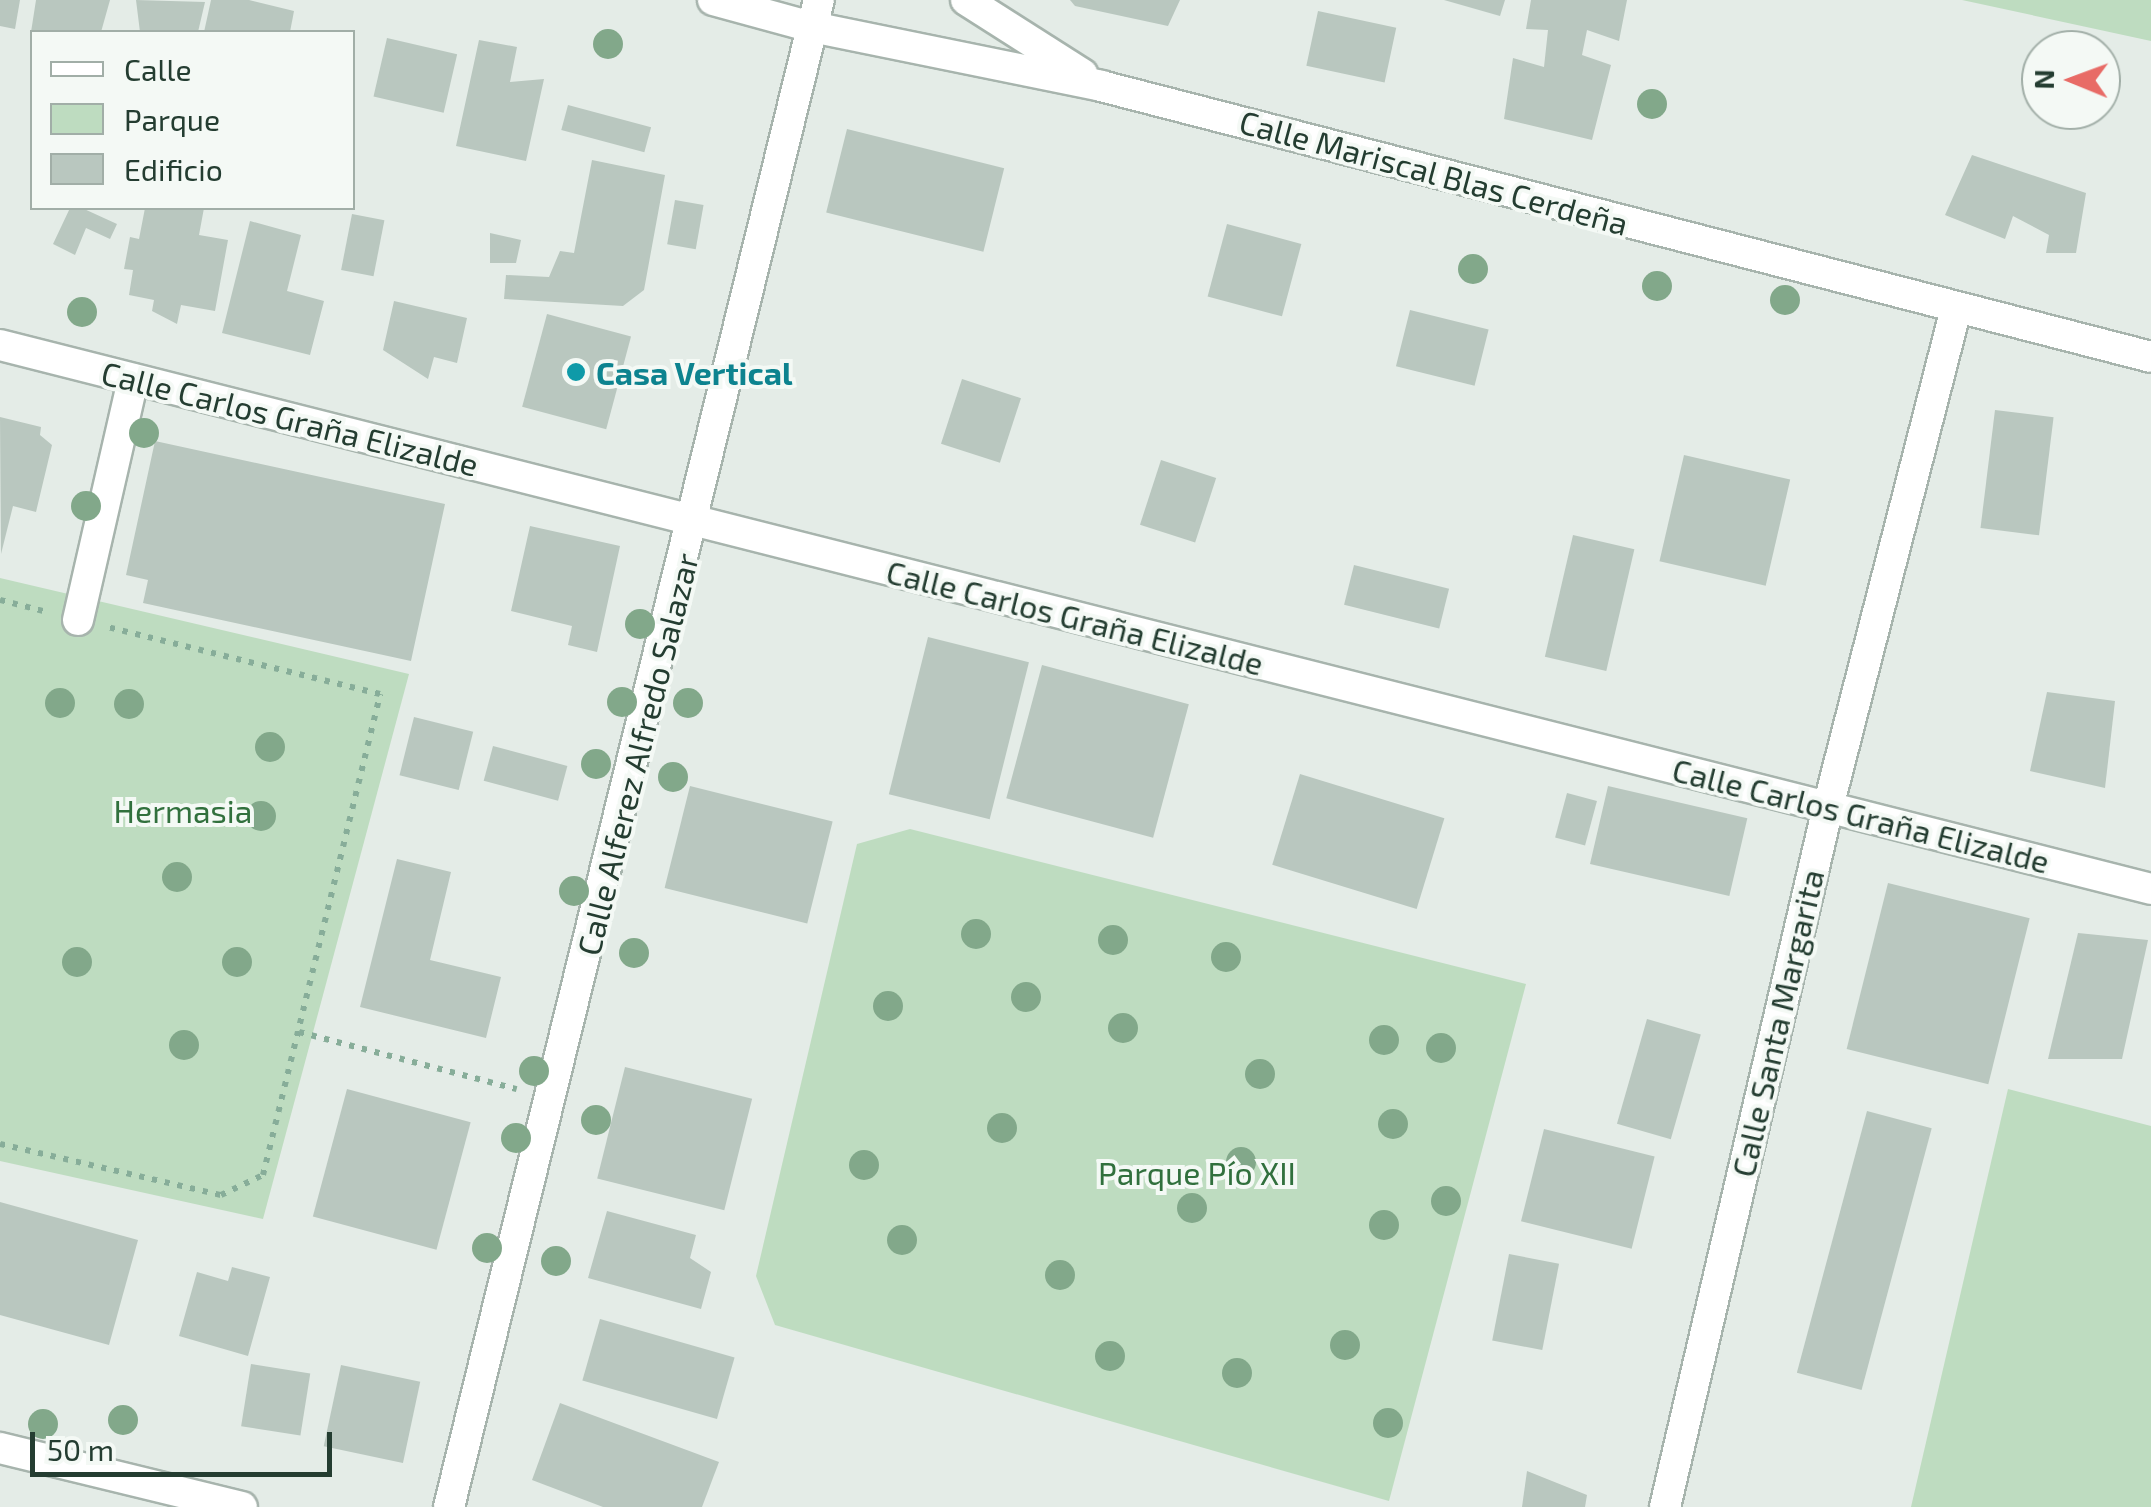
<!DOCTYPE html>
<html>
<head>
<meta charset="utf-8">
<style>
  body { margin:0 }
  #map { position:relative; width:2151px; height:1507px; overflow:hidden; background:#e4ece7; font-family:"Exo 2",sans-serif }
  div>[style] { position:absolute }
  .green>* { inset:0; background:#bedcc0 }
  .building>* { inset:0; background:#b9c7bf; transform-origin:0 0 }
  .path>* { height:6px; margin-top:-3px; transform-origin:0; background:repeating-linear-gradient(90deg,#87ad99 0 5px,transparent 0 13px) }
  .roads { filter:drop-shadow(2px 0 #a7b4ad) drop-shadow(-2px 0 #a7b4ad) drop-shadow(0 2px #a7b4ad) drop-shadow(0 -2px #a7b4ad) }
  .minor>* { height:30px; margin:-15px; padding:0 15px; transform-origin:15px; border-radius:15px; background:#fff }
  .trees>* { width:30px; height:30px; margin:-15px; border-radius:50%; background:#82a88a }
  .dots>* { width:28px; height:28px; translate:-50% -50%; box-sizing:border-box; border:5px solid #f4f9f5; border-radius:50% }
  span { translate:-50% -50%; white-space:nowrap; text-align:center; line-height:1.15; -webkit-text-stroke:8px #f4f9f5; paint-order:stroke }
  .street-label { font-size:32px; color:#243d31 }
  .culture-label { font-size:32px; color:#0d838f; font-weight:700 }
  .left { translate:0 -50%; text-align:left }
  .park-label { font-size:32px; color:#31703d }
  .legend { position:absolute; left:30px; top:30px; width:325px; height:180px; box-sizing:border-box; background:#f4f9f5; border:2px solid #a1aea7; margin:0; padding:12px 18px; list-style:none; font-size:30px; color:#243d31 }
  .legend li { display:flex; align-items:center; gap:20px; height:50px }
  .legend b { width:50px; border:2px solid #a1aea7 }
  .north { position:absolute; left:2021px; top:30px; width:100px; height:100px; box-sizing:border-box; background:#f4f9f5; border:2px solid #a1aea7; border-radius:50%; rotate:271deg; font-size:28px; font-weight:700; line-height:40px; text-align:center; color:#243d31 }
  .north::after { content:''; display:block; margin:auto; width:35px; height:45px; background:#e86b66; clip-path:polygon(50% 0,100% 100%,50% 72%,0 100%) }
  .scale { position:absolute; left:30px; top:1432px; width:302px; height:45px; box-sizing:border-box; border:5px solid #243d31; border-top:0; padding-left:12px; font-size:30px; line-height:35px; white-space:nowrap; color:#243d31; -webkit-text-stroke:8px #f4f9f5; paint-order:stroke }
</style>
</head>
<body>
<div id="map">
  <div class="green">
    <i style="clip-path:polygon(1962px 0,2151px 0,2151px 41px)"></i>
    <i style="clip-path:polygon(0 578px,409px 674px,263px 1219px,0 1161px)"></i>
    <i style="clip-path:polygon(910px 829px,1526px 984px,1389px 1501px,775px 1325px,756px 1276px,857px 844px)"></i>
    <i style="clip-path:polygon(2008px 1089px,2151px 1126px,2151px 1507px,1911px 1507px)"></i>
  </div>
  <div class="building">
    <i style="clip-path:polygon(0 0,20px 0,15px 29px,0 26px)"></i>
    <i style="clip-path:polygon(36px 0,110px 0,101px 32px,31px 32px)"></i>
    <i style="clip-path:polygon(136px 0,205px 2px,198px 32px,140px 32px)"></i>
    <i style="clip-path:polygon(211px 0,249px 0,294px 11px,290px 32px,204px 32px)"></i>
    <i style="clip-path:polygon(1070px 0,1180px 0,1168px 26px,1075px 6px)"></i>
    <i style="clip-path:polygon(1444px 0,1505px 0,1500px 16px)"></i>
    <i style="clip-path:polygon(1531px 0,1627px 0,1619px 41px,1587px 30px,1582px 55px,1611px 65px,1592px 140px,1504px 119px,1513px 58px,1544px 67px,1548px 30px,1526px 29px)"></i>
    <i style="left:1318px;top:11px;width:80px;height:56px;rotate:12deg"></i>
    <i style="left:387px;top:38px;width:72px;height:60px;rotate:13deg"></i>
    <i style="clip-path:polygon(479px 40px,517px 47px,510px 82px,544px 79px,526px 161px,456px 146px)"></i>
    <i style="left:568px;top:105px;width:86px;height:26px;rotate:15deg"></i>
    <i style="left:847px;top:129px;width:162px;height:86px;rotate:14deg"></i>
    <i style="clip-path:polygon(1972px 155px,2086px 193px,2076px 253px,2046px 253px,2049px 235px,2013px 216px,2005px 239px,1945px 215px)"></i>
    <i style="clip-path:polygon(592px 160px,665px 175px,644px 290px,623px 306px,504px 299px,506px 275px,549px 277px,560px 251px,574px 253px)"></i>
    <i style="left:675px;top:200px;width:29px;height:45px;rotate:10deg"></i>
    <i style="clip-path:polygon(70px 208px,82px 208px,117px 224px,110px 239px,86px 228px,75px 255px,53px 244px)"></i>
    <i style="clip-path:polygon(145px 208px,204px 208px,199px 235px,228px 240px,215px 311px,181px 305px,177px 324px,152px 311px,154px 300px,129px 295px,133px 270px,124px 269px,130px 237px,139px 239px)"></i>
    <i style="left:352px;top:214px;width:33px;height:57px;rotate:11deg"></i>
    <i style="clip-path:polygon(250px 221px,301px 235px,287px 291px,324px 301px,310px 355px,222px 333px)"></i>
    <i style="left:1227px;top:224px;width:77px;height:75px;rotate:15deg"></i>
    <i style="clip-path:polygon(490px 233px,521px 240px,516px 263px,490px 263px)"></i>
    <i style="clip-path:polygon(394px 301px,467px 318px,457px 363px,434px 357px,428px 379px,383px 350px)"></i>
    <i style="left:1410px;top:310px;width:81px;height:58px;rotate:14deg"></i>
    <i style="left:547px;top:314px;width:87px;height:96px;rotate:15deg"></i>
    <i style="left:962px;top:379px;width:62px;height:68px;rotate:18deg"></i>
    <i style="left:1995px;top:410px;width:59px;height:119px;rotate:7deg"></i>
    <i style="clip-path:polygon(0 417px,41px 427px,40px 435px,52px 445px,36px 512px,13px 506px,1px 554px)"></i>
    <i style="clip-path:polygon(155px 441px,445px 504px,411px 661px,143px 603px,148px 580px,126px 575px)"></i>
    <i style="left:1684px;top:455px;width:109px;height:109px;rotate:13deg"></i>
    <i style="left:1161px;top:460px;width:58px;height:68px;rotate:18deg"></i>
    <i style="clip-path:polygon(530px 526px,620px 546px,597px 652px,568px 645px,572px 626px,511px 611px)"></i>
    <i style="left:1573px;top:535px;width:63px;height:125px;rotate:13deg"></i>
    <i style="left:1354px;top:565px;width:98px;height:41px;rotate:14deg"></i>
    <i style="left:928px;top:637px;width:104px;height:162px;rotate:14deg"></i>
    <i style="left:1042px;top:665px;width:152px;height:138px;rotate:15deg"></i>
    <i style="clip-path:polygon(2047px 692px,2115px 701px,2105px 788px,2030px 771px)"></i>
    <i style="left:414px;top:717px;width:61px;height:60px;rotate:14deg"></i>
    <i style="left:493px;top:746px;width:77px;height:36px;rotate:15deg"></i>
    <i style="left:1300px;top:774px;width:151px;height:95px;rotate:17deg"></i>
    <i style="left:690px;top:786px;width:147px;height:105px;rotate:14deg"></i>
    <i style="left:1608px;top:786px;width:143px;height:80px;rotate:13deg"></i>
    <i style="left:1567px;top:793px;width:31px;height:46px;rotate:15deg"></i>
    <i style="clip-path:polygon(397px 859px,451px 872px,430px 960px,501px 977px,486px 1038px,360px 1007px)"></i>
    <i style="left:1888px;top:883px;width:146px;height:171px;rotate:14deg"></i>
    <i style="clip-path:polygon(2078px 933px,2148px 940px,2122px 1059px,2048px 1059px)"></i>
    <i style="left:1647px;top:1019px;width:56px;height:109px;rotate:16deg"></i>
    <i style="left:625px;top:1067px;width:131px;height:115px;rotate:14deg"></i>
    <i style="left:347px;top:1089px;width:128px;height:132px;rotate:15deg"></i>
    <i style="left:1867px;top:1111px;width:67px;height:271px;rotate:15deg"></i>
    <i style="left:1544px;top:1129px;width:114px;height:95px;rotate:14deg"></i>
    <i style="clip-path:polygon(0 1202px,138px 1240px,109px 1345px,0 1315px)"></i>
    <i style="clip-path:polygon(607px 1211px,696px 1235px,690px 1258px,711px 1272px,701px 1309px,588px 1278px)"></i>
    <i style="left:1509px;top:1254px;width:51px;height:88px;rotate:11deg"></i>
    <i style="clip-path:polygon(232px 1267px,270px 1277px,248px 1356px,179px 1336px,197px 1272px,228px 1281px)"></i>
    <i style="left:600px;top:1319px;width:140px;height:64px;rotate:16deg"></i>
    <i style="left:251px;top:1364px;width:60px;height:63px;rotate:9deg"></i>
    <i style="left:341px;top:1365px;width:81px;height:83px;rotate:12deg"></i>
    <i style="clip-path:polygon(560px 1403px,719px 1462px,702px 1507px,603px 1507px,532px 1480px)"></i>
    <i style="clip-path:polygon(1527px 1471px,1587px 1495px,1585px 1507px,1522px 1507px)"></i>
  </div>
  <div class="path">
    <i style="left:0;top:600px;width:49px;rotate:14.3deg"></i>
    <i style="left:299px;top:1032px;width:225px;rotate:14.7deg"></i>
    <i style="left:0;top:1144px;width:227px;rotate:13deg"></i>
    <i style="left:221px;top:1195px;width:47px;rotate:-25.5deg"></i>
    <i style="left:263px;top:1175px;width:495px;rotate:-76.3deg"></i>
    <i style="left:380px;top:694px;width:280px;rotate:-166.2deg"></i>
  </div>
  <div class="roads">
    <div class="minor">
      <i style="left:713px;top:0;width:103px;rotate:15.3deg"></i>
      <i style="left:812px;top:27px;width:295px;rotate:11.5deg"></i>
      <i style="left:1101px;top:86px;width:1084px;rotate:14.47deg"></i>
      <i style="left:966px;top:0;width:138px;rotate:32.5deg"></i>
      <i style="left:0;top:345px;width:2219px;rotate:14.19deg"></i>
      <i style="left:78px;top:620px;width:247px;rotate:-77.1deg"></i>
      <i style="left:0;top:1448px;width:249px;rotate:13.7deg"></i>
      <i style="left:449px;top:1507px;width:1552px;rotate:-76.21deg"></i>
      <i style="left:1665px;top:1507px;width:719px;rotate:-76.89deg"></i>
      <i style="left:1828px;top:807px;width:514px;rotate:-75.59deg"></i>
    </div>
  </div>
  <div class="trees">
    <i style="left:608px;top:44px"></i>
    <i style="left:1652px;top:104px"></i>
    <i style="left:1473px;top:269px"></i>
    <i style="left:1657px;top:286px"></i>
    <i style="left:1785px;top:300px"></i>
    <i style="left:82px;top:312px"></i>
    <i style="left:144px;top:433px"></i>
    <i style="left:86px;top:506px"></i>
    <i style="left:640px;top:624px"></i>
    <i style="left:622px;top:702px"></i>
    <i style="left:60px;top:703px"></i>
    <i style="left:688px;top:703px"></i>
    <i style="left:129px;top:704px"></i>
    <i style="left:270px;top:747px"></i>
    <i style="left:596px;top:764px"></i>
    <i style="left:673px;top:777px"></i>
    <i style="left:261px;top:816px"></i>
    <i style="left:177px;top:877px"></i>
    <i style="left:574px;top:891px"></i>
    <i style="left:976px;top:934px"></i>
    <i style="left:1113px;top:940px"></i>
    <i style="left:634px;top:953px"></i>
    <i style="left:1226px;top:957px"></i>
    <i style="left:77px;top:962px"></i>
    <i style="left:237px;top:962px"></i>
    <i style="left:1026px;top:997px"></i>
    <i style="left:888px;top:1006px"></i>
    <i style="left:1123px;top:1028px"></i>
    <i style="left:1384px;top:1040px"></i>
    <i style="left:184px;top:1045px"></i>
    <i style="left:1441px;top:1048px"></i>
    <i style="left:534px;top:1071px"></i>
    <i style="left:1260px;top:1074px"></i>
    <i style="left:596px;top:1120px"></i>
    <i style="left:1393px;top:1124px"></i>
    <i style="left:1002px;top:1128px"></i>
    <i style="left:516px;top:1138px"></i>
    <i style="left:1241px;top:1162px"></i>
    <i style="left:864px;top:1165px"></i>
    <i style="left:1446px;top:1201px"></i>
    <i style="left:1192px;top:1208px"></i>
    <i style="left:1384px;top:1225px"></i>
    <i style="left:902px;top:1240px"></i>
    <i style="left:487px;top:1248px"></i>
    <i style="left:556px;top:1261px"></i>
    <i style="left:1060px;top:1275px"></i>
    <i style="left:1345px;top:1345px"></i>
    <i style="left:1110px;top:1356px"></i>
    <i style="left:1237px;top:1373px"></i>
    <i style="left:123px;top:1420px"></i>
    <i style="left:1388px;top:1423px"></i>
    <i style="left:43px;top:1424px"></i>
  </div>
  <div class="dots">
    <i style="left:576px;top:372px;background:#0f9aa8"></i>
  </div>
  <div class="street-label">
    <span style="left:1434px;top:172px;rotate:15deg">Calle Mariscal Blas Cerdeña</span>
    <span style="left:290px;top:418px;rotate:14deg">Calle Carlos Graña Elizalde</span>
    <span style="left:1075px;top:617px;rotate:14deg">Calle Carlos Graña Elizalde</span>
    <span style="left:637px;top:754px;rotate:-76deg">Calle Alferez Alfredo Salazar</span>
    <span style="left:1861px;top:815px;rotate:14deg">Calle Carlos Graña Elizalde</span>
    <span style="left:1777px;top:1023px;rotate:-77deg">Calle Santa Margarita</span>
  </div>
  <div class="culture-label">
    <span class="left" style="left:596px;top:372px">Casa Vertical</span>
  </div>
  <div class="park-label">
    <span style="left:183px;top:810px">Hermasia</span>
    <span style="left:1197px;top:1172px">Parque Pío XII</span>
  </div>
  <ul class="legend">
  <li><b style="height:12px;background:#fff"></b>Calle</li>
  <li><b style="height:28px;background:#bedcc0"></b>Parque</li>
  <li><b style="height:28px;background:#b9c7bf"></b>Edificio</li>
  </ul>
  <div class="north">N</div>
  <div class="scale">50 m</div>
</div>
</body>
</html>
